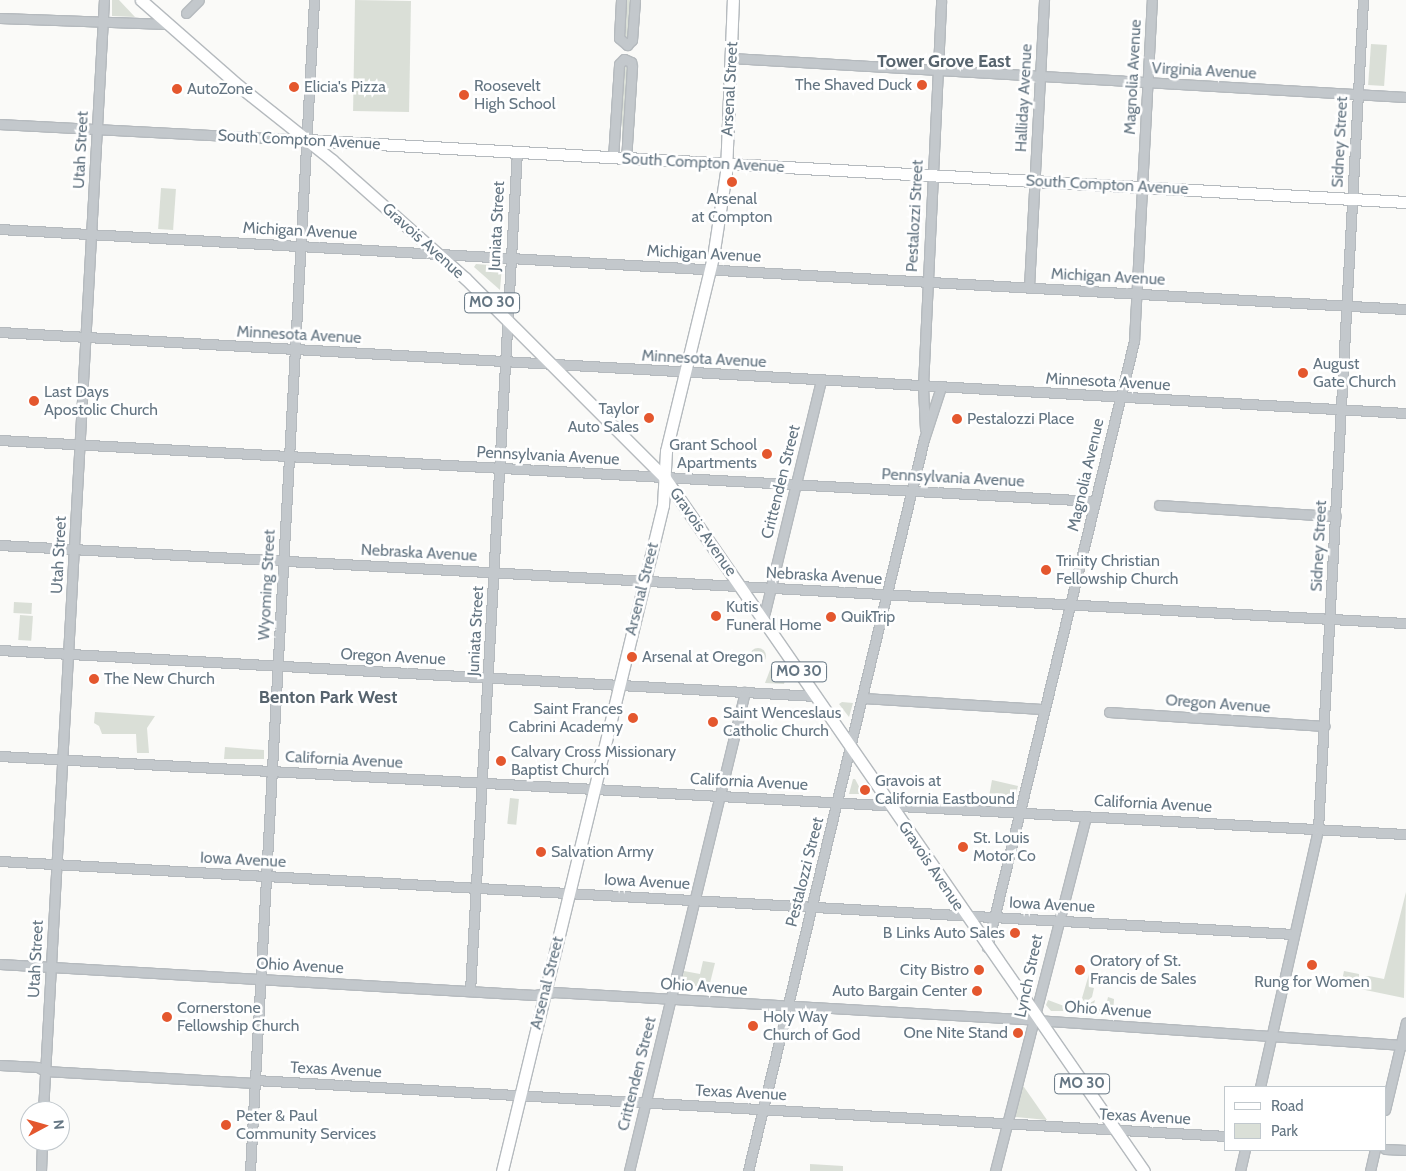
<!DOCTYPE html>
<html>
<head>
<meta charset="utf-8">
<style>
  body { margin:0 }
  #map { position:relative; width:1406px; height:1171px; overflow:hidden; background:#fafaf8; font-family:Cabin,sans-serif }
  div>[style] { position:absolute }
  .green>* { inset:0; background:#dadfd7; transform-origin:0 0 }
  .round { border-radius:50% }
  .roads { filter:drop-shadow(1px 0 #b5babe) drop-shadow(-1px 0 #b5babe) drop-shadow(0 1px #b5babe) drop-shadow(0 -1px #b5babe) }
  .minor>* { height:9px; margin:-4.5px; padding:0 4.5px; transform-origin:4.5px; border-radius:4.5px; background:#c3c8cc }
  .major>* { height:11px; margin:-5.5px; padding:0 5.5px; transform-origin:5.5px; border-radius:5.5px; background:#fff }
  .dots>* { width:14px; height:14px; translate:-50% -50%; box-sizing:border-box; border:2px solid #fff; border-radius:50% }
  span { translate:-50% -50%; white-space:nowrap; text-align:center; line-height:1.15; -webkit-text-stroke:5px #fff; paint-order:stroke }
  .shield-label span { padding:1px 4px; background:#fff; border:1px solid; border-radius:4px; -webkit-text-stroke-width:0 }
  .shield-label { font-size:15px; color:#657683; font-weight:700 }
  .street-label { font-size:16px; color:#657683 }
  .poi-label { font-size:16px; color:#657683 }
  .right { translate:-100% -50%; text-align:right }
  .left { translate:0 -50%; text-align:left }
  .neighbourhood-label { font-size:18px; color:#57646e; font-weight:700 }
  .legend { position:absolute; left:1224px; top:1086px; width:162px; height:65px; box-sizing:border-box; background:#fff; border:1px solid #c1c8cd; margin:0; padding:6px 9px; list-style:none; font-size:15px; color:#657683 }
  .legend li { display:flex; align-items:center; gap:10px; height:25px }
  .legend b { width:25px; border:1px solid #c1c8cd }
  .north { position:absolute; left:20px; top:1101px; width:50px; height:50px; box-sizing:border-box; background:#fff; border:1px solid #c1c8cd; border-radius:50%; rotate:84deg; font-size:14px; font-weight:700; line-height:20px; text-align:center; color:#657683 }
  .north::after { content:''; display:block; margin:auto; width:18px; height:22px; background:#e4572e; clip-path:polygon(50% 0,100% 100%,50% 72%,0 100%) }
</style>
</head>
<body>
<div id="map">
  <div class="green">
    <i style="clip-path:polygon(112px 0,119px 0,135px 17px,112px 16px)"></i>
    <i style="left:355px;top:0;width:56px;height:111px;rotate:1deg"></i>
    <i style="clip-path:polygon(625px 0,632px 0,627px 40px,623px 37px)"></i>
    <i style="left:1371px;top:44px;width:16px;height:41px;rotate:4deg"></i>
    <i style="left:622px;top:66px;width:6px;height:85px"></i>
    <i style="left:161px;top:188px;width:15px;height:41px;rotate:4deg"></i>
    <i style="clip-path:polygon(476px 264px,502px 266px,500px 290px,474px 267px)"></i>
    <i style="left:14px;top:602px;width:18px;height:11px;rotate:3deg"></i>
    <i style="left:20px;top:615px;width:13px;height:25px;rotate:4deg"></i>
    <i class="round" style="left:750px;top:648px;width:16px;height:16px"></i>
    <i style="clip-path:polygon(773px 662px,785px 680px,784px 684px,765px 683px)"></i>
    <i style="clip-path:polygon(842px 702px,853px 703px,849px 717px,839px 704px)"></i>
    <i style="clip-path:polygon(95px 712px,155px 716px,147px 728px,149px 753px,137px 753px,136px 734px,102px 734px,99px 726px,94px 723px)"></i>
    <i style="clip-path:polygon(225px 747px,264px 750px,264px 759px,224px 759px)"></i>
    <i style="clip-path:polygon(853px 779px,855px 779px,863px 794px,849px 794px)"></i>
    <i style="clip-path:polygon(992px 780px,1018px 786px,1014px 803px,988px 802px)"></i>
    <i style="left:510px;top:798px;width:9px;height:26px;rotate:6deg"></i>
    <i style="clip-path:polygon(1406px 892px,1404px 998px,1341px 985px,1344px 971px,1359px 974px,1359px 978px,1369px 976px,1384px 979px)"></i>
    <i style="clip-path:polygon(703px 961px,715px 963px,709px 987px,681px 985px,684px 971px,700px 974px)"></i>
    <i style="clip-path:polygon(1089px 974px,1092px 976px,1089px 987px,1094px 988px,1092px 997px,1085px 1003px,1082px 998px)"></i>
    <i style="clip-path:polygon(1108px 997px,1114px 999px,1113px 1015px,1087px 1014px,1090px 1003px,1095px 1000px,1093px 1008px,1105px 1010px)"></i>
    <i style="clip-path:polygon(1048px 1000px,1064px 1006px,1064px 1011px,1051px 1011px,1046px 1005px)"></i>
    <i style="clip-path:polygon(1021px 1086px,1024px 1087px,1047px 1120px,1015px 1117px)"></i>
    <i style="clip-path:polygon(810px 1164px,843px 1166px,843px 1171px,810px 1171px)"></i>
  </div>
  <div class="roads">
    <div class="minor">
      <i style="left:621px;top:0;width:38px;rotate:93deg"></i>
      <i style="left:619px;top:38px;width:11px;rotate:41deg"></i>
      <i style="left:627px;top:45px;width:7px;rotate:-45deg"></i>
      <i style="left:632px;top:40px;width:40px;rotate:-85.7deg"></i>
      <i style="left:186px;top:13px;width:18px;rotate:-45deg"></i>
      <i style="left:0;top:18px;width:167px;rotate:2.1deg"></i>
      <i style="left:731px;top:58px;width:676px;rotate:3.31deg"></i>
      <i style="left:0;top:124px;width:307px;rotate:3deg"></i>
      <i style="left:613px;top:158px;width:94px;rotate:-86.3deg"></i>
      <i style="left:619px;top:64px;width:7px;rotate:-45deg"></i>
      <i style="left:624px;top:59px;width:8px;rotate:23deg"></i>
      <i style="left:631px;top:62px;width:5px;rotate:79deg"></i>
      <i style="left:632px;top:67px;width:92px;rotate:93.7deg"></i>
      <i style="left:0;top:229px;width:1408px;rotate:3.26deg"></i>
      <i style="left:1029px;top:287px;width:287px;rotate:-87deg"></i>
      <i style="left:0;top:332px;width:1408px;rotate:3.3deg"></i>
      <i style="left:925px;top:429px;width:43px;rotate:-92.7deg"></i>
      <i style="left:923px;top:386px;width:386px;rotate:-87.3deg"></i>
      <i style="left:0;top:440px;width:1097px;rotate:3.19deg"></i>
      <i style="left:1159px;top:505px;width:177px;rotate:3.6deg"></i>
      <i style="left:0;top:545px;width:1408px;rotate:3.18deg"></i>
      <i style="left:763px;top:620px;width:247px;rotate:-76.4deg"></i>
      <i style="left:0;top:650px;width:816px;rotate:3.23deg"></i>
      <i style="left:863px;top:698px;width:179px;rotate:3.5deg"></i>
      <i style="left:1109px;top:712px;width:216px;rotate:3.7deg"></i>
      <i style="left:0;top:756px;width:1408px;rotate:3.18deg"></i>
      <i style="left:0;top:861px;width:1295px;rotate:3.23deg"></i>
      <i style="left:987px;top:947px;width:624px;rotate:-76.36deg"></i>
      <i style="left:1134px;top:341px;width:341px;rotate:-87deg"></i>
      <i style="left:0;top:964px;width:536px;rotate:3.32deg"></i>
      <i style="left:535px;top:995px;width:18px;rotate:-9deg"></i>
      <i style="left:553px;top:992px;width:484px;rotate:3.3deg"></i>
      <i style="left:1036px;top:1020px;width:371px;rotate:3.9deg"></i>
      <i style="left:470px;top:991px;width:841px;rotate:-86.8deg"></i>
      <i style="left:0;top:1065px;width:38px;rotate:3deg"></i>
      <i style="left:38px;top:1067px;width:8px;rotate:30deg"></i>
      <i style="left:45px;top:1071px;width:210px;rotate:3.3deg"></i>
      <i style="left:255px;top:1080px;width:972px;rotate:3.3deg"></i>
      <i style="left:1260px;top:1087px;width:264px;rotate:-77.3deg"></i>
      <i style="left:1318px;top:829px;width:830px;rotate:-86.89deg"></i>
      <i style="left:1385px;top:1110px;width:90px;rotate:-76.6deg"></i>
      <i style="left:43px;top:1111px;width:1113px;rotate:-86.86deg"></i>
      <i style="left:1385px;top:1149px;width:21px;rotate:3deg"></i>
      <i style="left:41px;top:1171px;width:30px;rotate:-88deg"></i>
      <i style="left:250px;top:1171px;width:1173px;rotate:-86.87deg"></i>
      <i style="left:629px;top:1171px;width:493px;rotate:-76.4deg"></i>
      <i style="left:748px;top:1171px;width:753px;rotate:-76.48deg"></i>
      <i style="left:924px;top:439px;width:55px;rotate:-71.9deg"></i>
      <i style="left:995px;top:1171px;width:366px;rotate:-75.6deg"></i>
      <i style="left:1240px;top:1171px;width:22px;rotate:-77deg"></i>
      <i style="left:1370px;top:1171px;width:22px;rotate:-77deg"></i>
    </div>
    <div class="major">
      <i style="left:141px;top:0;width:130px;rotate:41.3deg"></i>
      <i style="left:239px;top:86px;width:119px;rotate:38.5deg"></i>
      <i style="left:332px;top:160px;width:178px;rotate:41.6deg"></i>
      <i style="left:465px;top:278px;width:283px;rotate:45deg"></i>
      <i style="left:665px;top:478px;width:842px;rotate:55.35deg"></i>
      <i style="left:307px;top:140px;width:1101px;rotate:3.23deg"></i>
      <i style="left:502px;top:1171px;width:685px;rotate:-76.41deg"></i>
      <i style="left:663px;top:505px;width:54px;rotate:-86.8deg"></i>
      <i style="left:666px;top:451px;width:200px;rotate:-76.4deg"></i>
      <i style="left:713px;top:257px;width:86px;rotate:-81.3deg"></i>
      <i style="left:726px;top:172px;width:172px;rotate:-87.7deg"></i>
    </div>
  </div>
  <div class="dots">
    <i style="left:922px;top:85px;background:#e4572e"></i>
    <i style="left:294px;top:87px;background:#e4572e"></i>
    <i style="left:177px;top:89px;background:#e4572e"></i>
    <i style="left:464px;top:95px;background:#e4572e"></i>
    <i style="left:732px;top:182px;background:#e4572e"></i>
    <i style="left:1303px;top:373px;background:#e4572e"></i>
    <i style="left:34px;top:401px;background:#e4572e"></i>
    <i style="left:649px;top:418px;background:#e4572e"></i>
    <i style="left:957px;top:419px;background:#e4572e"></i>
    <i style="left:767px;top:454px;background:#e4572e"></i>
    <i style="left:1046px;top:570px;background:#e4572e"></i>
    <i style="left:716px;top:616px;background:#e4572e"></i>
    <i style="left:831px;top:617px;background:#e4572e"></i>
    <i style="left:632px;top:657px;background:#e4572e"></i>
    <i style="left:94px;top:679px;background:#e4572e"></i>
    <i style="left:633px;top:718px;background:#e4572e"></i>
    <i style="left:713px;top:722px;background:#e4572e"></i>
    <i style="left:501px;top:761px;background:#e4572e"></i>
    <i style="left:865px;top:790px;background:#e4572e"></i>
    <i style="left:963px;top:847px;background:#e4572e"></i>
    <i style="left:541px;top:852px;background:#e4572e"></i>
    <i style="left:1015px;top:933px;background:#e4572e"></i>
    <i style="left:1312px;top:965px;background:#e4572e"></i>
    <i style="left:979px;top:970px;background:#e4572e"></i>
    <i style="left:1080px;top:970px;background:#e4572e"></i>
    <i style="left:977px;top:991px;background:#e4572e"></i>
    <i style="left:167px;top:1017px;background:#e4572e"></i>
    <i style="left:753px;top:1026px;background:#e4572e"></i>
    <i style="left:1018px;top:1033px;background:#e4572e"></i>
    <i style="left:226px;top:1125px;background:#e4572e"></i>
  </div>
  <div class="shield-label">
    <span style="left:492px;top:303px">MO 30</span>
    <span style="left:799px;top:672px">MO 30</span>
    <span style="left:1082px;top:1084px">MO 30</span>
  </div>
  <div class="street-label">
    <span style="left:1204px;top:71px;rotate:3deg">Virginia Avenue</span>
    <span style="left:1133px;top:77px;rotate:-87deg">Magnolia Avenue</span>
    <span style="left:730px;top:89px;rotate:-87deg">Arsenal Street</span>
    <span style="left:1024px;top:98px;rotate:-87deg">Halliday Avenue</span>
    <span style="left:299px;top:140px;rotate:3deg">South Compton Avenue</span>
    <span style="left:1340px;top:142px;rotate:-87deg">Sidney Street</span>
    <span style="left:81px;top:150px;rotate:-87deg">Utah Street</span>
    <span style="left:703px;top:163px;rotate:3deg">South Compton Avenue</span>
    <span style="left:1107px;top:185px;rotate:3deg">South Compton Avenue</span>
    <span style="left:915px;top:216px;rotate:-87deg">Pestalozzi Street</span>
    <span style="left:497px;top:226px;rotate:-87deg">Juniata Street</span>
    <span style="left:300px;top:231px;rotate:3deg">Michigan Avenue</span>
    <span style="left:423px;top:241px;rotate:42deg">Gravois Avenue</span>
    <span style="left:704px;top:254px;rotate:3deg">Michigan Avenue</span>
    <span style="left:1108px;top:277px;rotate:3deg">Michigan Avenue</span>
    <span style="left:299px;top:335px;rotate:3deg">Minnesota Avenue</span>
    <span style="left:704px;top:359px;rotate:3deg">Minnesota Avenue</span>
    <span style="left:1108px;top:382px;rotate:3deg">Minnesota Avenue</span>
    <span style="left:548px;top:456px;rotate:3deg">Pennsylvania Avenue</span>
    <span style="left:1086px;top:475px;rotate:-77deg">Magnolia Avenue</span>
    <span style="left:953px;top:478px;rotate:3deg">Pennsylvania Avenue</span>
    <span style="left:781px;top:482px;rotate:-76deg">Crittenden Street</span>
    <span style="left:703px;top:532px;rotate:55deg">Gravois Avenue</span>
    <span style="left:1319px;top:546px;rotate:-87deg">Sidney Street</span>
    <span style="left:419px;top:553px;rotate:3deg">Nebraska Avenue</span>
    <span style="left:59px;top:555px;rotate:-87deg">Utah Street</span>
    <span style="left:824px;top:576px;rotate:3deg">Nebraska Avenue</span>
    <span style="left:267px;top:585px;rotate:-87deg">Wyoming Street</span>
    <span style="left:642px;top:589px;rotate:-76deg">Arsenal Street</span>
    <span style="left:476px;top:631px;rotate:-87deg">Juniata Street</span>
    <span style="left:393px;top:657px;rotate:3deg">Oregon Avenue</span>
    <span style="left:1218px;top:704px;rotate:4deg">Oregon Avenue</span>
    <span style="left:344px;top:760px;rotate:3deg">California Avenue</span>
    <span style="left:749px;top:782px;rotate:3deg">California Avenue</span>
    <span style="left:1153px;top:804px;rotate:3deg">California Avenue</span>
    <span style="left:243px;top:860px;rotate:3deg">Iowa Avenue</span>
    <span style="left:931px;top:866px;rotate:56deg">Gravois Avenue</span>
    <span style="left:805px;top:872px;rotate:-76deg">Pestalozzi Street</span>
    <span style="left:647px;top:882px;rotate:3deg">Iowa Avenue</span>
    <span style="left:1052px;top:905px;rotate:3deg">Iowa Avenue</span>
    <span style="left:36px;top:959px;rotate:-87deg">Utah Street</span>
    <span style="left:300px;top:966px;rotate:3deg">Ohio Avenue</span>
    <span style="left:1029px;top:976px;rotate:-78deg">Lynch Street</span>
    <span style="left:547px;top:983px;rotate:-76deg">Arsenal Street</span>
    <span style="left:704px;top:987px;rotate:4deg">Ohio Avenue</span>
    <span style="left:1108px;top:1010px;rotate:4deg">Ohio Avenue</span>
    <span style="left:336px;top:1070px;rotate:3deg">Texas Avenue</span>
    <span style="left:637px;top:1074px;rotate:-76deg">Crittenden Street</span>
    <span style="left:741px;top:1093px;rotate:3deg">Texas Avenue</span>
    <span style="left:1145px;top:1117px;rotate:3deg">Texas Avenue</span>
  </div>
  <div class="poi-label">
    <span class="right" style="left:912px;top:85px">The Shaved Duck</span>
    <span class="left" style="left:474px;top:95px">Roosevelt<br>High School</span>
    <span class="left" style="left:304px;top:87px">Elicia's Pizza</span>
    <span class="left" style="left:187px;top:89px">AutoZone</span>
    <span style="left:732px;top:208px">Arsenal<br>at Compton</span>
    <span class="left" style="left:1313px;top:373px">August<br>Gate Church</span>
    <span class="left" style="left:44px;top:401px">Last Days<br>Apostolic Church</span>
    <span class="right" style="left:639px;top:418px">Taylor<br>Auto Sales</span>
    <span class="left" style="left:967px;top:419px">Pestalozzi Place</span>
    <span class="right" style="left:757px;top:454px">Grant School<br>Apartments</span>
    <span class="left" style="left:1056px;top:570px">Trinity Christian<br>Fellowship Church</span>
    <span class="left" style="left:726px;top:616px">Kutis<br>Funeral Home</span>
    <span class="left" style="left:841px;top:617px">QuikTrip</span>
    <span class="left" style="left:642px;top:657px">Arsenal at Oregon</span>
    <span class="left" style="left:104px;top:679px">The New Church</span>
    <span class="right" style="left:623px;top:718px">Saint Frances<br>Cabrini Academy</span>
    <span class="left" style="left:723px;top:722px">Saint Wenceslaus<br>Catholic Church</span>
    <span class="left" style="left:511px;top:761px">Calvary Cross Missionary<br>Baptist Church</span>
    <span class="left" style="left:875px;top:790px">Gravois at<br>California Eastbound</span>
    <span class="left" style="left:973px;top:847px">St. Louis<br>Motor Co</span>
    <span class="left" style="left:551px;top:852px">Salvation Army</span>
    <span class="right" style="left:1005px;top:933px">B Links Auto Sales</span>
    <span class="left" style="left:1090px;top:970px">Oratory of St.<br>Francis de Sales</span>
    <span class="right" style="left:969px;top:970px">City Bistro</span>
    <span style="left:1312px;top:982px">Rung for Women</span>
    <span class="right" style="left:967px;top:991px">Auto Bargain Center</span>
    <span class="left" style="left:177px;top:1017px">Cornerstone<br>Fellowship Church</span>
    <span class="left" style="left:763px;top:1026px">Holy Way<br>Church of God</span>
    <span class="right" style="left:1008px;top:1033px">One Nite Stand</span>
    <span class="left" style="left:236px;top:1125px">Peter &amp; Paul<br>Community Services</span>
  </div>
  <div class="neighbourhood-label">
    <span style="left:944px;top:61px">Tower Grove East</span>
    <span style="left:328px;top:697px">Benton Park West</span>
  </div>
  <ul class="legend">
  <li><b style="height:6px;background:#fff"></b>Road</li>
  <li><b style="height:14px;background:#dadfd7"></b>Park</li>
  </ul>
  <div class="north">N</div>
</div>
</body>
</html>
